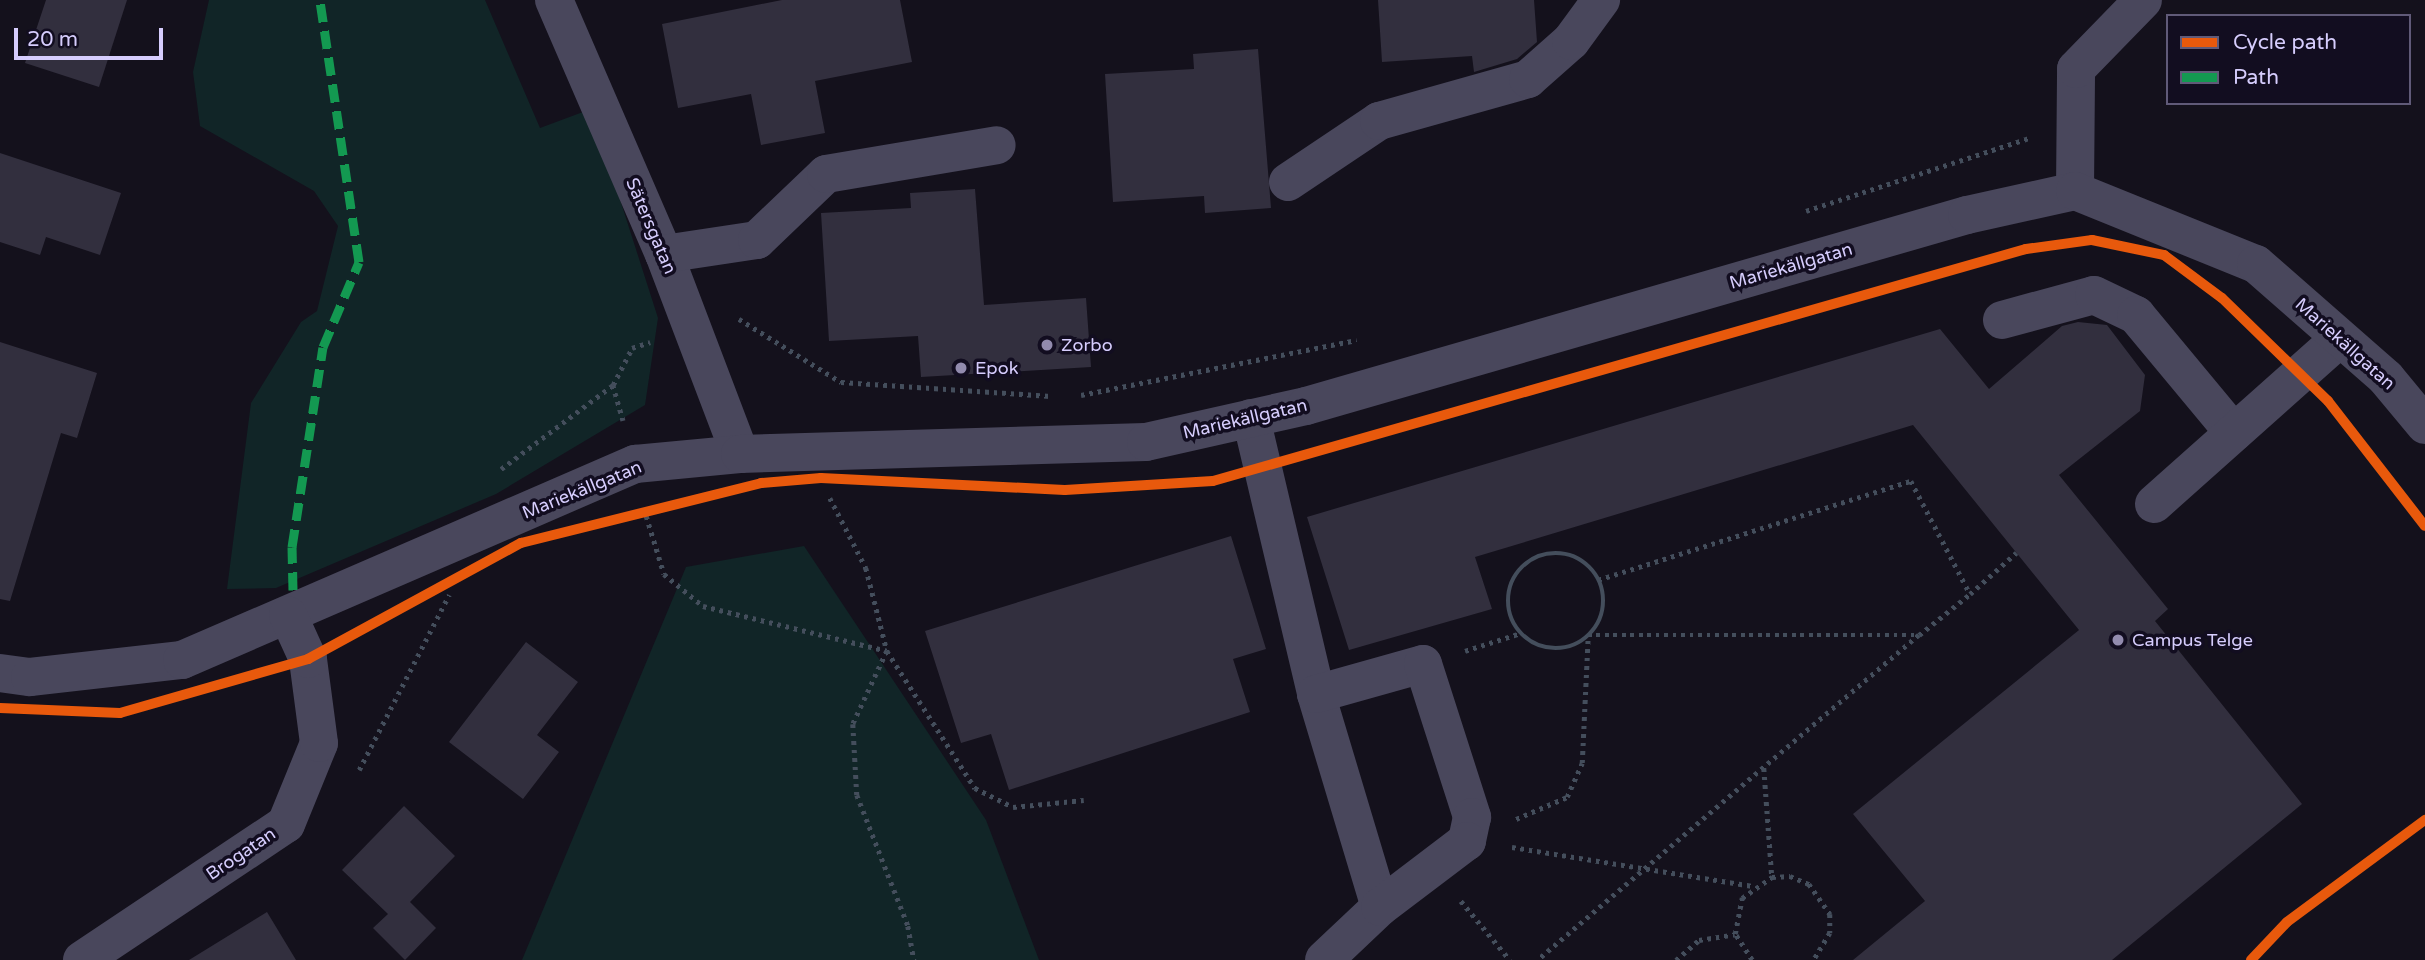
<!DOCTYPE html>
<html>
<head>
<meta charset="utf-8">
<style>
  body { margin:0 }
  #map { position:relative; width:2425px; height:960px; overflow:hidden; background:#14111c; font-family:"Varela Round",sans-serif }
  div>[style] { position:absolute }
  .green>* { inset:0; background:#112527 }
  .building>* { inset:0; background:#322f3e }
  .path>* { height:4.5px; margin-top:-2.25px; transform-origin:0; background:repeating-linear-gradient(90deg,#444e5c 0 3.5px,transparent 0 8.5px) }
  .path>.ring { margin:-2.25px; padding:0; box-sizing:content-box; background:none; border:4.5px solid #444e5c; border-radius:50% }
  .minor>* { height:38px; margin:-19px; padding:0 19px; transform-origin:19px; border-radius:19px; background:#49475c }
  .quiet>* { height:9px; margin-top:-4.5px; transform-origin:0; background:repeating-linear-gradient(90deg,#139951 0 18px,transparent 0 27px) }
  .cycleway>* { height:10px; margin:-5px; padding:0 5px; transform-origin:5px; border-radius:5px; background:#e8590c }
  .dots>* { width:19px; height:19px; translate:-50% -50%; box-sizing:border-box; border:4px solid #120d20; border-radius:50% }
  span { translate:-50% -50%; white-space:nowrap; text-align:center; line-height:1.15; -webkit-text-stroke:7px #120d20; paint-order:stroke }
  .street-label { font-size:18px; color:#d6cdfd }
  .poi-label { font-size:18px; color:#d6cdfd }
  .left { translate:0 -50%; text-align:left }
  .legend { position:absolute; left:2166px; top:14px; width:245px; height:91px; box-sizing:border-box; background:#120d20; border:2px solid #605a78; margin:0; padding:9px 12px; list-style:none; font-size:21px; color:#d6cdfd }
  .legend li { display:flex; align-items:center; gap:14px; height:35px }
  .legend b { width:35px; border:2px solid #605a78 }
  .scale { position:absolute; left:14px; top:28px; width:149px; height:32px; box-sizing:border-box; border:4px solid #d6cdfd; border-top:0; padding-left:9px; font-size:21px; line-height:24px; white-space:nowrap; color:#d6cdfd; -webkit-text-stroke:5px #120d20; paint-order:stroke }
</style>
</head>
<body>
<div id="map">
  <div class="green">
    <i style="clip-path:polygon(209px 0,485px 0,540px 128px,591px 109px,658px 318px,645px 405px,496px 494px,276px 588px,227px 589px,251px 403px,301px 322px,317px 311px,338px 226px,314px 191px,200px 126px,193px 72px)"></i>
    <i style="clip-path:polygon(804px 546px,986px 820px,1039px 960px,522px 960px,686px 567px)"></i>
  </div>
  <div class="building">
    <i style="clip-path:polygon(46px 0,127px 0,99px 87px,25px 63px)"></i>
    <i style="clip-path:polygon(782px 0,900px 0,912px 62px,815px 81px,825px 133px,761px 145px,751px 94px,678px 108px,662px 24px)"></i>
    <i style="clip-path:polygon(1378px 0,1534px 0,1537px 42px,1517px 59px,1474px 72px,1472px 56px,1382px 62px)"></i>
    <i style="clip-path:polygon(1258px 49px,1271px 208px,1205px 213px,1204px 196px,1113px 202px,1105px 74px,1194px 69px,1193px 54px)"></i>
    <i style="clip-path:polygon(0 153px,121px 193px,100px 255px,46px 237px,40px 255px,0 242px)"></i>
    <i style="clip-path:polygon(975px 189px,984px 305px,1086px 298px,1091px 367px,921px 377px,918px 336px,829px 341px,821px 213px,911px 208px,910px 193px)"></i>
    <i style="clip-path:polygon(2078px 322px,2107px 325px,2145px 375px,2140px 411px,2059px 475px,2168px 609px,2155px 621px,2302px 804px,2112px 960px,1853px 960px,1925px 901px,1853px 814px,2079px 630px,1913px 425px,1475px 557px,1492px 609px,1349px 650px,1307px 517px,1940px 329px,1989px 389px,2062px 326px)"></i>
    <i style="clip-path:polygon(0 342px,97px 373px,77px 438px,61px 433px,10px 601px,0 599px)"></i>
    <i style="clip-path:polygon(1231px 536px,1266px 649px,1233px 659px,1250px 712px,1009px 790px,991px 734px,961px 743px,925px 631px)"></i>
    <i style="clip-path:polygon(526px 642px,578px 682px,537px 735px,559px 752px,523px 799px,449px 742px)"></i>
    <i style="clip-path:polygon(404px 806px,455px 856px,410px 902px,436px 928px,405px 960px,373px 928px,388px 914px,342px 870px)"></i>
    <i style="clip-path:polygon(267px 912px,296px 960px,189px 960px)"></i>
  </div>
  <div class="path">
    <i style="left:1806px;top:211px;width:236px;rotate:-18.1deg"></i>
    <i style="left:739px;top:319px;width:120px;rotate:31.7deg"></i>
    <i style="left:841px;top:382px;width:210px;rotate:3.8deg"></i>
    <i style="left:613px;top:385px;width:37px;rotate:74deg"></i>
    <i style="left:1081px;top:395px;width:281px;rotate:-11.3deg"></i>
    <i style="left:501px;top:469px;width:140px;rotate:-36.9deg"></i>
    <i style="left:613px;top:385px;width:42px;rotate:-62.8deg"></i>
    <i style="left:632px;top:348px;width:19px;rotate:-18deg"></i>
    <i style="left:830px;top:498px;width:79px;rotate:62.8deg"></i>
    <i style="left:866px;top:568px;width:86px;rotate:75.8deg"></i>
    <i style="left:887px;top:651px;width:163px;rotate:57.3deg"></i>
    <i style="left:975px;top:788px;width:42px;rotate:26.6deg"></i>
    <i style="left:1013px;top:807px;width:71px;rotate:-5.6deg"></i>
    <i style="left:644px;top:508px;width:69px;rotate:73.1deg"></i>
    <i style="left:664px;top:574px;width:50px;rotate:39.4deg"></i>
    <i style="left:703px;top:606px;width:189px;rotate:13.7deg"></i>
    <i style="left:887px;top:651px;width:81px;rotate:115deg"></i>
    <i style="left:853px;top:724px;width:71px;rotate:86.8deg"></i>
    <i style="left:857px;top:795px;width:141px;rotate:68.7deg"></i>
    <i style="left:908px;top:926px;width:35px;rotate:80deg"></i>
    <i class="ring" style="left:1508px;top:553px;width:91.5px;height:91.5px"></i>
    <i style="left:1598px;top:580px;width:328px;rotate:-17.6deg"></i>
    <i style="left:1911px;top:481px;width:127px;rotate:62.4deg"></i>
    <i style="left:1970px;top:594px;width:62px;rotate:-41.7deg"></i>
    <i style="left:1919px;top:635px;width:65px;rotate:-38.8deg"></i>
    <i style="left:1465px;top:651px;width:59px;rotate:-17.8deg"></i>
    <i style="left:1764px;top:768px;width:109px;rotate:85.8deg"></i>
    <i style="left:359px;top:770px;width:197px;rotate:-62.8deg"></i>
    <i style="left:1516px;top:819px;width:56px;rotate:-23.3deg"></i>
    <i style="left:1567px;top:797px;width:37px;rotate:-66deg"></i>
    <i style="left:1582px;top:763px;width:128px;rotate:-87.3deg"></i>
    <i style="left:1588px;top:635px;width:331px"></i>
    <i style="left:1919px;top:635px;width:501px;rotate:139.54deg"></i>
    <i style="left:1512px;top:847px;width:244px;rotate:9.2deg"></i>
    <i style="left:1461px;top:901px;width:77px;rotate:50.3deg"></i>
    <i style="left:1676px;top:960px;width:30px;rotate:-41deg"></i>
    <i style="left:1699px;top:940px;width:36px;rotate:-9deg"></i>
    <i style="left:1752px;top:960px;width:31px;rotate:-123deg"></i>
    <i style="left:1735px;top:934px;width:37px;rotate:-79deg"></i>
    <i style="left:1742px;top:898px;width:37px;rotate:-35deg"></i>
    <i style="left:1772px;top:877px;width:18px;rotate:-3deg"></i>
    <i style="left:1790px;top:876px;width:21px;rotate:23deg"></i>
    <i style="left:1809px;top:884px;width:37px;rotate:55deg"></i>
    <i style="left:1830px;top:914px;width:19px;rotate:90deg"></i>
    <i style="left:1830px;top:933px;width:31px;rotate:121deg"></i>
  </div>
  <div class="minor">
    <i style="left:554px;top:0;width:277px;rotate:66.6deg"></i>
    <i style="left:664px;top:254px;width:214px;rotate:69.2deg"></i>
    <i style="left:1288px;top:182px;width:110px;rotate:-33.8deg"></i>
    <i style="left:1379px;top:121px;width:155px;rotate:-15.7deg"></i>
    <i style="left:1528px;top:79px;width:57px;rotate:-41.5deg"></i>
    <i style="left:1571px;top:41px;width:51px;rotate:-53.8deg"></i>
    <i style="left:2075px;top:191px;width:122px;rotate:-89.5deg"></i>
    <i style="left:2076px;top:69px;width:96px;rotate:-45.8deg"></i>
    <i style="left:664px;top:254px;width:94px;rotate:-8.6deg"></i>
    <i style="left:757px;top:240px;width:95px;rotate:-43.7deg"></i>
    <i style="left:826px;top:174px;width:173px;rotate:-9.6deg"></i>
    <i style="left:2002px;top:320px;width:95px;rotate:-15.2deg"></i>
    <i style="left:2094px;top:295px;width:47px;rotate:25.5deg"></i>
    <i style="left:2136px;top:315px;width:153px;rotate:50.3deg"></i>
    <i style="left:1251px;top:418px;width:284px;rotate:76.7deg"></i>
    <i style="left:1316px;top:694px;width:222px;rotate:73.3deg"></i>
    <i style="left:1380px;top:907px;width:77px;rotate:136.6deg"></i>
    <i style="left:2154px;top:504px;width:249px;rotate:-41.7deg"></i>
    <i style="left:0;top:673px;width:30px;rotate:8deg"></i>
    <i style="left:30px;top:677px;width:153px;rotate:-6.4deg"></i>
    <i style="left:182px;top:660px;width:494px;rotate:-23.4deg"></i>
    <i style="left:635px;top:464px;width:105px;rotate:-5.4deg"></i>
    <i style="left:740px;top:454px;width:406px;rotate:-1.7deg"></i>
    <i style="left:1146px;top:442px;width:164px;rotate:-12.7deg"></i>
    <i style="left:1306px;top:406px;width:688px;rotate:-16.12deg"></i>
    <i style="left:1967px;top:215px;width:111px;rotate:-12.5deg"></i>
    <i style="left:2075px;top:191px;width:195px;rotate:22deg"></i>
    <i style="left:2256px;top:264px;width:173px;rotate:41.2deg"></i>
    <i style="left:2386px;top:378px;width:61px;rotate:50.3deg"></i>
    <i style="left:1316px;top:694px;width:111px;rotate:-15.7deg"></i>
    <i style="left:1423px;top:664px;width:161px;rotate:72.2deg"></i>
    <i style="left:1472px;top:817px;width:25px;rotate:102deg"></i>
    <i style="left:1467px;top:841px;width:109px;rotate:142.8deg"></i>
    <i style="left:82px;top:960px;width:245px;rotate:-33.7deg"></i>
    <i style="left:286px;top:824px;width:87px;rotate:-67.8deg"></i>
    <i style="left:319px;top:743px;width:85px;rotate:-97.5deg"></i>
    <i style="left:308px;top:659px;width:48px;rotate:-114.4deg"></i>
  </div>
  <div class="quiet">
    <i style="left:293px;top:590px;width:43px;rotate:-91.3deg"></i>
    <i style="left:292px;top:547px;width:202px;rotate:-81.2deg"></i>
    <i style="left:323px;top:347px;width:92px;rotate:-67deg"></i>
    <i style="left:359px;top:262px;width:265px;rotate:-98.5deg"></i>
  </div>
  <div class="cycleway">
    <i style="left:0;top:708px;width:120px;rotate:2.4deg"></i>
    <i style="left:120px;top:713px;width:196px;rotate:-16deg"></i>
    <i style="left:308px;top:659px;width:243px;rotate:-28.6deg"></i>
    <i style="left:521px;top:543px;width:247px;rotate:-14deg"></i>
    <i style="left:761px;top:483px;width:60px;rotate:-4.8deg"></i>
    <i style="left:821px;top:478px;width:244px;rotate:2.8deg"></i>
    <i style="left:1065px;top:490px;width:148px;rotate:-3.5deg"></i>
    <i style="left:1213px;top:481px;width:845px;rotate:-15.93deg"></i>
    <i style="left:2026px;top:249px;width:67px;rotate:-7.8deg"></i>
    <i style="left:2092px;top:240px;width:74px;rotate:11.8deg"></i>
    <i style="left:2164px;top:255px;width:72px;rotate:36.6deg"></i>
    <i style="left:2222px;top:298px;width:148px;rotate:44.2deg"></i>
    <i style="left:2328px;top:401px;width:158px;rotate:52.2deg"></i>
    <i style="left:2251px;top:960px;width:52px;rotate:-46.5deg"></i>
    <i style="left:2287px;top:922px;width:172px;rotate:-36.5deg"></i>
  </div>
  <div class="dots">
    <i style="left:1047px;top:345px;background:#928bae"></i>
    <i style="left:961px;top:368px;background:#928bae"></i>
    <i style="left:2118px;top:640px;background:#928bae"></i>
  </div>
  <div class="street-label">
    <span style="left:651px;top:226px;rotate:67deg">Sätersgatan</span>
    <span style="left:1791px;top:266px;rotate:-16deg">Mariekällgatan</span>
    <span style="left:2345px;top:344px;rotate:42deg">Mariekällgatan</span>
    <span style="left:1245px;top:419px;rotate:-13deg">Mariekällgatan</span>
    <span style="left:582px;top:490px;rotate:-22deg">Mariekällgatan</span>
    <span style="left:241px;top:854px;rotate:-34deg">Brogatan</span>
  </div>
  <div class="poi-label">
    <span class="left" style="left:1061px;top:345px">Zorbo</span>
    <span class="left" style="left:975px;top:368px">Epok</span>
    <span class="left" style="left:2132px;top:640px">Campus Telge</span>
  </div>
  <ul class="legend">
  <li><b style="height:9px;background:#e8590c"></b>Cycle path</li>
  <li><b style="height:9px;background:#139951"></b>Path</li>
  </ul>
  <div class="scale">20 m</div>
</div>
</body>
</html>
